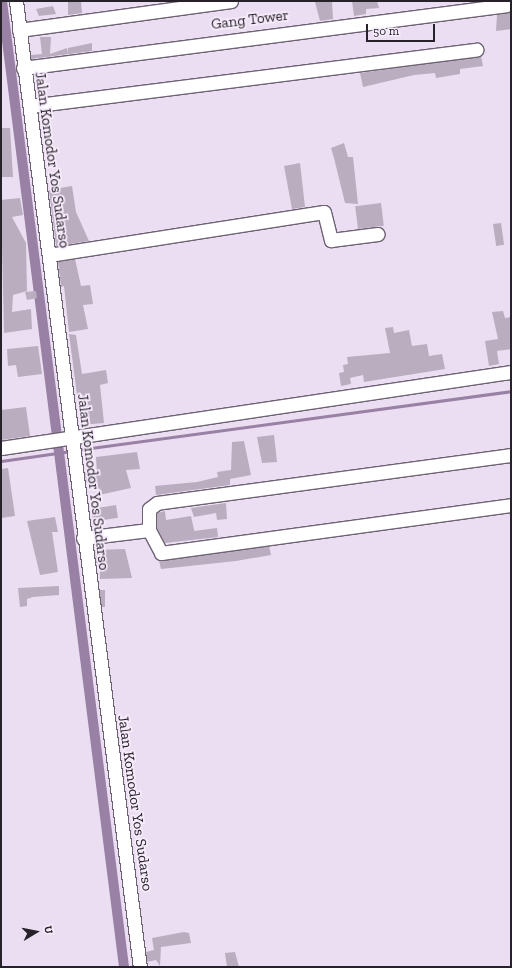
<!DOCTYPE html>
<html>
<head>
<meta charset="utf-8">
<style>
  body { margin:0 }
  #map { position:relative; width:512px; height:968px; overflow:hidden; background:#ebdef2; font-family:"Zilla Slab",serif }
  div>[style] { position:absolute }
  .stream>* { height:3px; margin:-1.5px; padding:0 1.5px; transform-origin:1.5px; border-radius:1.5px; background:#9980a5 }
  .canal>* { height:10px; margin:-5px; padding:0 5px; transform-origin:5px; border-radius:5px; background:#9980a5 }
  .building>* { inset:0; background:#baadc0; transform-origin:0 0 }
  .roads { filter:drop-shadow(1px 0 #6d6273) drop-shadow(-1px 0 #6d6273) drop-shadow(0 1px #6d6273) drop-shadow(0 -1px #6d6273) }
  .minor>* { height:13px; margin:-6.5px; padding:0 6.5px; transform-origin:6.5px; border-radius:6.5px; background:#fff }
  span { translate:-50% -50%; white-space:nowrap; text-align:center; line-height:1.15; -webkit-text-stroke:3.5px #f7ecfc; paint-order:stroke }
  .street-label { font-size:15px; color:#272229 }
  .frame { position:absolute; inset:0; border:2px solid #272229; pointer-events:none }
  .north { position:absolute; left:16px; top:912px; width:40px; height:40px; -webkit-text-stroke:3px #f7ecfc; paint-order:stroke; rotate:80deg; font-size:11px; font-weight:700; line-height:16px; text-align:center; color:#272229 }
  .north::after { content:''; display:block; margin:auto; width:14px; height:18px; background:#272229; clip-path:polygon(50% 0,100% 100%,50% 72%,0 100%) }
  .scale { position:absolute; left:366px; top:24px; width:69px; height:18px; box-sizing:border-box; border:2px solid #272229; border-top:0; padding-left:5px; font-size:12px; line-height:14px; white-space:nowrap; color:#272229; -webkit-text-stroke:3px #f7ecfc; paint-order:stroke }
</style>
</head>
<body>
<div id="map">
  <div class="stream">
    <i style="left:76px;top:450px;width:439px;rotate:-7.7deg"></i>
    <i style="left:1px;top:461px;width:71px;rotate:-8.1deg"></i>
  </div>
  <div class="canal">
    <i style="left:2px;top:1px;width:974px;rotate:82.8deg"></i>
  </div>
  <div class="building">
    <i style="clip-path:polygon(81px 1px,82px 13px,68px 15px,68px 2px)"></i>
    <i style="clip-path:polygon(332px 1px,333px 19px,320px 21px,315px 2px)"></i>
    <i style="clip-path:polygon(352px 1px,377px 1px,379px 8px,366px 9px,366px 14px,354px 16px)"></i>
    <i style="clip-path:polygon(53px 6px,56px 14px,39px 16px,36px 9px)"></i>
    <i style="clip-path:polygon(510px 12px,511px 29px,496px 31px,497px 15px)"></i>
    <i style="clip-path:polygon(40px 37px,51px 37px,50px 54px,67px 48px,68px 54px,68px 48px,92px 43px,92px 51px,31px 59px,31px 55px,42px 54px)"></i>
    <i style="clip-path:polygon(481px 56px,483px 66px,460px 69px,460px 74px,436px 78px,435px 73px,414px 75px,363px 87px,360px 73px)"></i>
    <i style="clip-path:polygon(1px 128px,10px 128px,13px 177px,1px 177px)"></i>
    <i style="clip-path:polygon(344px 143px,348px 157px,353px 157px,358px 204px,345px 203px,334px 158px,331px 148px)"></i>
    <i style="clip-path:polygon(300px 163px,305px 207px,292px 209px,284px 166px)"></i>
    <i style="clip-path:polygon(72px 186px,76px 212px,89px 241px,56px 246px,49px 190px)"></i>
    <i style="clip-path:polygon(20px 198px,23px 215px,12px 217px,26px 243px,27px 291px,13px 295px,12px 312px,31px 309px,32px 329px,4px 333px,1px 200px)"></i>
    <i style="left:381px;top:203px;width:23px;height:26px;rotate:83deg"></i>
    <i style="left:501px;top:223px;width:22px;height:8px;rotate:82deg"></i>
    <i style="clip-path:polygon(75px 259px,81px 286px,90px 285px,93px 304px,83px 305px,88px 329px,69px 332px,64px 286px,61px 287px,58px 262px)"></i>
    <i style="clip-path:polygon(36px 291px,37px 298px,27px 300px,25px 292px)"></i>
    <i style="clip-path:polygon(503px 311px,505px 318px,511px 317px,511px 349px,497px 351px,499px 364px,489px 366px,485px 341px,498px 339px,492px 312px)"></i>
    <i style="clip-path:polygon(393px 327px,394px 333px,409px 330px,412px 346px,427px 344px,429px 356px,442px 354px,445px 369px,364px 382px,363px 375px,350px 378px,351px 384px,341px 386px,339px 373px,344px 372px,343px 365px,348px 364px,347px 357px,390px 353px,385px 328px)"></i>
    <i style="clip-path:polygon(69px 334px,76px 335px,82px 374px,106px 370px,108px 383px,100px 385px,104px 423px,81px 425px)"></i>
    <i style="clip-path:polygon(38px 346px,42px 374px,18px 377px,16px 365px,8px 366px,7px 349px)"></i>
    <i style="clip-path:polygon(26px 407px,30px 436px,1px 440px,1px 410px)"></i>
    <i style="clip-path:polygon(274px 435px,277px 462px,262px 463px,257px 437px)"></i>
    <i style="clip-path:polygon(244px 441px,251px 475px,230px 479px,230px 485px,156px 495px,155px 486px,197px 482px,218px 477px,217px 472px,231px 470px,232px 442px)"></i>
    <i style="clip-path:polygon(137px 452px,140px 469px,126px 470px,131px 488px,99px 495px,100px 489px,86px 482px,85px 472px,97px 474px,96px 457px)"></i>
    <i style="clip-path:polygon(8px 468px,15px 516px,1px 518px,1px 469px)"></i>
    <i style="clip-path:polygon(226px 503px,227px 519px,217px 520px,216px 513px,194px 517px,191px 508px)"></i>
    <i style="left:116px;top:505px;width:13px;height:25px;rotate:81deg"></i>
    <i style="clip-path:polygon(165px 511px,166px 520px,191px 516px,195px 534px,194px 531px,217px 528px,218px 537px,165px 543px,157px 528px,157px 513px)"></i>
    <i style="clip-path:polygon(55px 517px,58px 532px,52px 532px,58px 572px,40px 575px,27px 521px)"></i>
    <i style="clip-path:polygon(269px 546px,271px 555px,236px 561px,161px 569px,159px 561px)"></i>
    <i style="clip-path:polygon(125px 549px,132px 578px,100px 579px,100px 563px,96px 563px,95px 550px)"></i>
    <i style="clip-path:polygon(59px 586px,59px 595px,33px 597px,27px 599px,27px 606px,20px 607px,18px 588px)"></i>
    <i style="left:100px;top:590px;width:5px;height:17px"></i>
    <i style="clip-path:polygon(184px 932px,189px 933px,191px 943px,161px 947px,160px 966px,156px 960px,147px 962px,146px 952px,154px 950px,152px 938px)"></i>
    <i style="clip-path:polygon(235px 952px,239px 967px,227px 967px,225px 953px)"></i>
  </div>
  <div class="roads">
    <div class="minor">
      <i style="left:16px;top:1px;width:974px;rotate:82.69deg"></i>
      <i style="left:19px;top:30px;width:214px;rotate:-7.8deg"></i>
      <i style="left:23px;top:68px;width:487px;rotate:-7.4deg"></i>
      <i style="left:30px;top:106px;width:450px;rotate:-7.2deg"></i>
      <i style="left:49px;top:255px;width:278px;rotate:-8.9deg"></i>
      <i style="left:324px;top:212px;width:29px;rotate:76deg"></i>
      <i style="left:331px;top:240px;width:47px;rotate:-7.3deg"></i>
      <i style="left:1px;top:448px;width:516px;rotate:-8.48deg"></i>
      <i style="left:511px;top:455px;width:357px;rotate:172.3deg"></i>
      <i style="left:157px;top:503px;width:10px;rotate:143deg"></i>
      <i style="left:149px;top:509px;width:21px;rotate:90deg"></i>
      <i style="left:149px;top:530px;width:26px;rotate:62deg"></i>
      <i style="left:161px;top:553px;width:353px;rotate:-7.8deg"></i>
      <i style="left:83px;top:538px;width:66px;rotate:-6.9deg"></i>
    </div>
  </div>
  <div class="street-label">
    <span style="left:250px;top:20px;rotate:-7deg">Gang Tower</span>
    <span style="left:52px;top:160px;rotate:82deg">Jalan Komodor Yos Sudarso</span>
    <span style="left:93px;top:482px;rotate:83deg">Jalan Komodor Yos Sudarso</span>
    <span style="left:135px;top:803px;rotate:82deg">Jalan Komodor Yos Sudarso</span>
  </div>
  <div class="frame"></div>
  <div class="north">U</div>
  <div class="scale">50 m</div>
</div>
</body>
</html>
